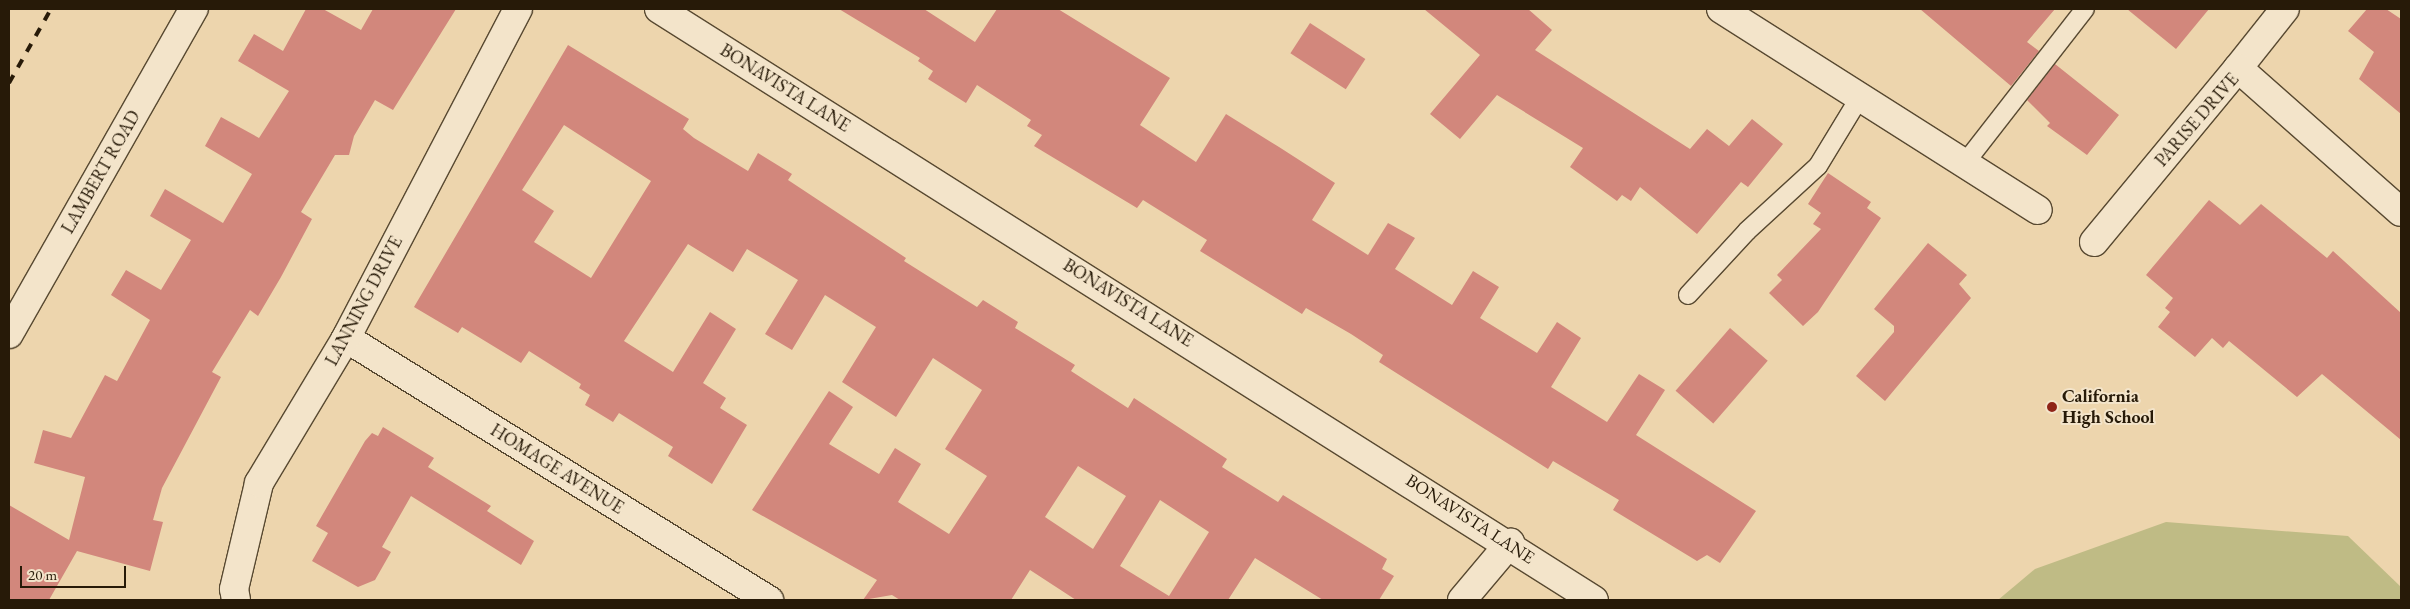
<!DOCTYPE html>
<html>
<head>
<meta charset="utf-8">
<style>
  body { margin:0 }
  #map { position:relative; width:2410px; height:609px; overflow:hidden; background:#edd5ad; font-family:"EB Garamond",serif }
  div>[style] { position:absolute }
  .green>* { inset:0; background:#bfbb85 }
  .building>* { inset:0; background:#d2877c; transform-origin:0 0 }
  .roads { filter:drop-shadow(1px 0 #584931) drop-shadow(-1px 0 #584931) drop-shadow(0 1px #584931) drop-shadow(0 -1px #584931) }
  .lane>* { height:18px; margin:-9px; padding:0 9px; transform-origin:9px; border-radius:9px; background:#f3e4ca }
  .street>* { height:28px; margin:-14px; padding:0 14px; transform-origin:14px; border-radius:14px; background:#f3e4ca }
  .secondary>* { height:28px; margin:-14px; padding:0 14px; transform-origin:14px; border-radius:14px; background:#f3e4ca }
  .rail>* { height:4px; margin-top:-2px; transform-origin:0; background:repeating-linear-gradient(90deg,#271a08 0 9px,transparent 0 18px) }
  .dots>* { width:14px; height:14px; translate:-50% -50%; box-sizing:border-box; border:2px solid #f3e4ca; border-radius:50% }
  span { translate:-50% -50%; white-space:nowrap; text-align:center; line-height:1.15; -webkit-text-stroke:4px #f3e4ca; paint-order:stroke }
  .street-label { font-size:18px; color:#271a08 }
  .poi-label { font-size:18px; color:#271a08; font-weight:700 }
  .left { translate:0 -50%; text-align:left }
  .frame { position:absolute; inset:0; border:10px solid #271a08; pointer-events:none }
  .scale { position:absolute; left:20px; top:566px; width:106px; height:22px; box-sizing:border-box; border:2px solid #271a08; border-top:0; padding-left:6px; font-size:15px; line-height:18px; white-space:nowrap; color:#271a08; -webkit-text-stroke:4px #f3e4ca; paint-order:stroke }
</style>
</head>
<body>
<div id="map">
  <div class="green">
    <i style="clip-path:polygon(2166px 522px,2348px 536px,2401px 587px,2401px 600px,1998px 600px,2035px 569px)"></i>
  </div>
  <div class="building">
    <i style="clip-path:polygon(306px 9px,323px 9px,361px 30px,373px 9px,456px 9px,393px 110px,375px 100px,354px 136px,349px 155px,335px 155px,301px 212px,312px 219px,281px 277px,258px 316px,250px 310px,212px 372px,221px 377px,162px 488px,153px 520px,163px 522px,150px 571px,77px 551px,49px 600px,9px 600px,9px 505px,69px 540px,85px 477px,34px 463px,43px 430px,71px 438px,105px 375px,117px 381px,150px 320px,111px 295px,126px 270px,161px 290px,191px 240px,150px 216px,165px 189px,223px 223px,252px 174px,205px 146px,221px 117px,259px 138px,289px 91px,238px 61px,254px 34px,283px 51px)"></i>
    <i style="clip-path:polygon(839px 9px,924px 9px,975px 42px,997px 9px,1058px 9px,1170px 78px,1140px 125px,1196px 162px,1226px 114px,1279px 147px,1335px 183px,1312px 220px,1368px 255px,1388px 223px,1415px 238px,1395px 269px,1452px 305px,1473px 271px,1499px 287px,1480px 318px,1537px 353px,1557px 322px,1581px 338px,1551px 387px,1607px 422px,1639px 374px,1665px 390px,1636px 435px,1756px 511px,1720px 563px,1707px 555px,1697px 561px,1613px 510px,1619px 500px,1553px 461px,1548px 469px,1379px 362px,1383px 355px,1351px 334px,1306px 308px,1302px 314px,1200px 251px,1207px 240px,1143px 200px,1137px 208px,1034px 146px,1042px 135px,1027px 126px,1031px 120px,977px 85px,966px 103px,928px 79px,933px 71px,918px 61px,920px 58px)"></i>
    <i style="clip-path:polygon(1424px 9px,1528px 9px,1552px 30px,1535px 50px,1690px 149px,1707px 129px,1729px 146px,1752px 119px,1783px 144px,1748px 187px,1741px 182px,1697px 234px,1640px 187px,1631px 201px,1622px 195px,1617px 201px,1570px 167px,1583px 148px,1497px 95px,1460px 139px,1430px 114px,1480px 55px)"></i>
    <i style="clip-path:polygon(1920px 9px,2055px 9px,2027px 42px,2039px 51px,2011px 86px)"></i>
    <i style="clip-path:polygon(2127px 9px,2209px 9px,2176px 49px)"></i>
    <i style="clip-path:polygon(2367px 9px,2386px 9px,2401px 19px,2401px 114px,2359px 79px,2374px 52px,2348px 31px)"></i>
    <i style="left:1310px;top:23px;width:66px;height:36px;rotate:33deg"></i>
    <i style="clip-path:polygon(evenodd,568px 45px,689px 119px,683px 129px,694px 138px,748px 171px,758px 153px,792px 174px,788px 180px,906px 258px,904px 261px,977px 307px,983px 300px,1018px 322px,1015px 328px,1075px 365px,1071px 371px,1128px 408px,1134px 398px,1227px 459px,1222px 467px,1278px 502px,1283px 495px,1387px 559px,1382px 569px,1394px 576px,1379px 600px,1323px 600px,1255px 558px,1228px 600px,1076px 600px,1030px 570px,1011px 600px,900px 600px,892px 595px,863px 600px,877px 580px,752px 510px,829px 391px,853px 407px,829px 444px,879px 474px,895px 448px,921px 464px,898px 502px,949px 534px,987px 476px,945px 449px,982px 390px,933px 358px,896px 417px,842px 382px,876px 327px,825px 295px,792px 350px,765px 334px,798px 280px,747px 249px,733px 272px,688px 244px,624px 341px,673px 372px,710px 312px,736px 329px,703px 383px,726px 398px,720px 408px,747px 425px,712px 484px,668px 456px,673px 447px,619px 413px,613px 422px,585px 405px,590px 395px,579px 388px,581px 384px,529px 351px,521px 363px,462px 327px,458px 333px,414px 307px,568px 45px,564px 125px,651px 181px,591px 278px,534px 242px,554px 211px,522px 190px,564px 125px,568px 45px,1078px 466px,1126px 496px,1093px 549px,1045px 517px,1078px 466px,568px 45px,1160px 500px,1209px 532px,1169px 596px,1120px 566px,1160px 500px)"></i>
    <i style="clip-path:polygon(2055px 64px,2119px 115px,2087px 155px,2047px 126px,2050px 123px,2027px 100px)"></i>
    <i style="clip-path:polygon(1828px 173px,1871px 202px,1867px 208px,1881px 218px,1818px 312px,1803px 326px,1769px 293px,1782px 280px,1777px 275px,1821px 229px,1813px 224px,1821px 213px,1808px 204px)"></i>
    <i style="clip-path:polygon(2209px 200px,2240px 225px,2261px 204px,2327px 258px,2333px 251px,2401px 313px,2401px 440px,2322px 374px,2297px 397px,2229px 341px,2223px 348px,2212px 338px,2195px 357px,2158px 327px,2170px 312px,2165px 308px,2173px 298px,2146px 275px)"></i>
    <i style="clip-path:polygon(1928px 243px,1967px 275px,1959px 284px,1971px 298px,1885px 401px,1856px 376px,1894px 332px,1894px 326px,1874px 309px)"></i>
    <i style="left:1730px;top:328px;width:50px;height:83px;rotate:41deg"></i>
    <i style="clip-path:polygon(383px 427px,434px 458px,428px 467px,491px 506px,487px 511px,534px 541px,521px 565px,411px 496px,382px 547px,391px 552px,375px 580px,358px 587px,312px 561px,328px 533px,316px 526px,365px 441px,372px 433px,378px 436px)"></i>
  </div>
  <div class="roads">
    <div class="lane">
      <i style="left:1965px;top:163px;width:195px;rotate:-52.1deg"></i>
      <i style="left:1688px;top:295px;width:87px;rotate:-47.3deg"></i>
      <i style="left:1747px;top:231px;width:96px;rotate:-42.5deg"></i>
      <i style="left:1818px;top:166px;width:81px;rotate:-58.7deg"></i>
    </div>
    <div class="street">
      <i style="left:659px;top:9px;width:1106px;rotate:32.3deg"></i>
      <i style="left:1721px;top:9px;width:375px;rotate:32.4deg"></i>
      <i style="left:2238px;top:68px;width:75px;rotate:-51.5deg"></i>
      <i style="left:2094px;top:242px;width:226px;rotate:-50.4deg"></i>
      <i style="left:2238px;top:68px;width:217px;rotate:41.5deg"></i>
      <i style="left:346px;top:338px;width:498px;rotate:31.8deg"></i>
      <i style="left:236px;top:600px;width:11px;rotate:-100deg"></i>
      <i style="left:234px;top:589px;width:109px;rotate:-76.7deg"></i>
      <i style="left:259px;top:483px;width:169px;rotate:-59deg"></i>
      <i style="left:346px;top:338px;width:371px;rotate:-62.4deg"></i>
      <i style="left:1462px;top:600px;width:75px;rotate:-49.9deg"></i>
    </div>
    <div class="secondary">
      <i style="left:9px;top:334px;width:374px;rotate:-60.4deg"></i>
    </div>
  </div>
  <div class="rail">
    <i style="left:9px;top:83px;width:85px;rotate:-60.4deg"></i>
  </div>
  <div class="dots">
    <i style="left:2052px;top:407px;background:#8f2418"></i>
  </div>
  <div class="street-label">
    <span style="left:785px;top:88px;rotate:32deg">BONAVISTA LANE</span>
    <span style="left:2197px;top:120px;rotate:-49deg">PARISE DRIVE</span>
    <span style="left:101px;top:172px;rotate:-60deg">LAMBERT ROAD</span>
    <span style="left:364px;top:301px;rotate:-62deg">LANNING DRIVE</span>
    <span style="left:1128px;top:303px;rotate:32deg">BONAVISTA LANE</span>
    <span style="left:557px;top:469px;rotate:32deg">HOMAGE AVENUE</span>
    <span style="left:1470px;top:519px;rotate:33deg">BONAVISTA LANE</span>
  </div>
  <div class="poi-label">
    <span class="left" style="left:2062px;top:407px">California<br>High School</span>
  </div>
  <div class="frame"></div>
  <div class="scale">20 m</div>
</div>
</body>
</html>
